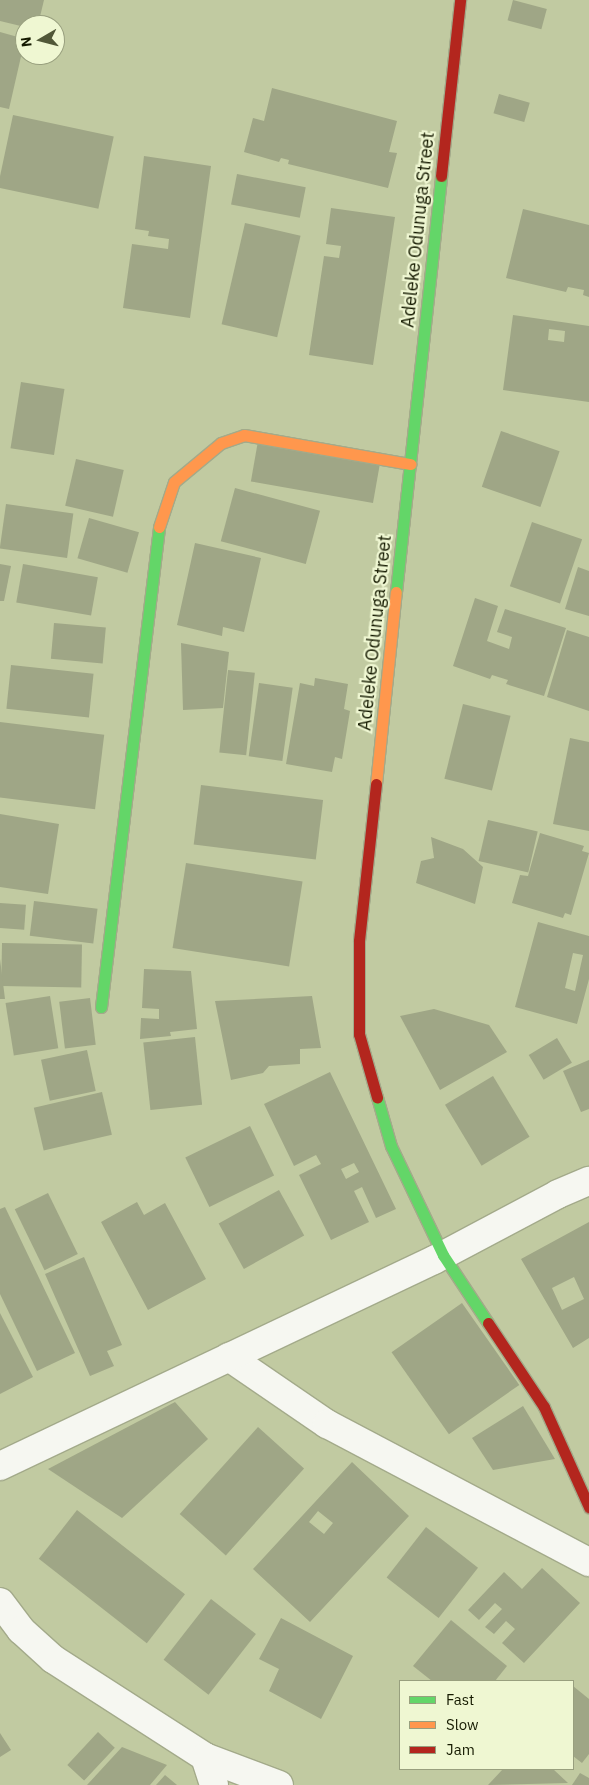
<!DOCTYPE html>
<html>
<head>
<meta charset="utf-8">
<style>
  body { margin:0 }
  #map { position:relative; width:589px; height:1785px; overflow:hidden; background:#c1caa1; font-family:"IBM Plex Sans",sans-serif }
  div>[style] { position:absolute }
  .building>* { inset:0; background:#9fa686; transform-origin:0 0 }
  .roads { filter:drop-shadow(1px 0 #a3aa8a) drop-shadow(-1px 0 #a3aa8a) drop-shadow(0 1px #a3aa8a) drop-shadow(0 -1px #a3aa8a) }
  .street>* { height:28px; margin:-14px; padding:0 14px; transform-origin:14px; border-radius:14px; background:#f6f7f1 }
  .fast>* { height:11px; margin:-5.5px; padding:0 5.5px; transform-origin:5.5px; border-radius:5.5px; background:#63d668 }
  .slow>* { height:11px; margin:-5.5px; padding:0 5.5px; transform-origin:5.5px; border-radius:5.5px; background:#ff974d }
  .jam>* { height:11px; margin:-5.5px; padding:0 5.5px; transform-origin:5.5px; border-radius:5.5px; background:#b3261e }
  span { translate:-50% -50%; white-space:nowrap; text-align:center; line-height:1.15; -webkit-text-stroke:4.5px #eff7d2; paint-order:stroke }
  .street-label { font-size:18px; color:#151a00 }
  .legend { position:absolute; left:399px; top:1680px; width:175px; height:90px; box-sizing:border-box; background:#eff7d2; border:1px solid #989f7e; margin:0; padding:6px 9px; list-style:none; font-size:15px; color:#151a00 }
  .legend li { display:flex; align-items:center; gap:10px; height:25px }
  .legend b { width:25px; border:1px solid #989f7e }
  .north { position:absolute; left:15px; top:15px; width:50px; height:50px; box-sizing:border-box; background:#eff7d2; border:1px solid #989f7e; border-radius:50%; rotate:262deg; font-size:14px; font-weight:700; line-height:20px; text-align:center; color:#151a00 }
  .north::after { content:''; display:block; margin:auto; width:18px; height:22px; background:#515838; clip-path:polygon(50% 0,100% 100%,50% 72%,0 100%) }
</style>
</head>
<body>
<div id="map">
  <div class="building">
    <i style="clip-path:polygon(0 0,44px 0,38px 25px,25px 27px,0 21px)"></i>
    <i style="left:513px;top:0;width:35px;height:21px;rotate:15deg"></i>
    <i style="clip-path:polygon(0 32px,25px 39px,9px 109px,0 107px)"></i>
    <i style="clip-path:polygon(272px 88px,397px 121px,389px 152px,397px 153px,388px 188px,288px 164px,289px 160px,281px 158px,279px 162px,244px 152px,253px 118px,264px 121px)"></i>
    <i style="left:499px;top:94px;width:32px;height:20px;rotate:16deg"></i>
    <i style="left:13px;top:115px;width:103px;height:74px;rotate:12deg"></i>
    <i style="clip-path:polygon(144px 156px,211px 166px,190px 318px,123px 308px,132px 244px,168px 249px,169px 239px,148px 236px,149px 231px,135px 229px)"></i>
    <i style="left:237px;top:174px;width:70px;height:31px;rotate:11deg"></i>
    <i style="clip-path:polygon(331px 208px,395px 217px,373px 365px,309px 355px,324px 256px,339px 258px,341px 246px,326px 244px)"></i>
    <i style="clip-path:polygon(523px 209px,589px 225px,589px 297px,583px 295px,584px 290px,568px 287px,566px 292px,506px 278px)"></i>
    <i style="left:245px;top:223px;width:57px;height:104px;rotate:13deg"></i>
    <i style="clip-path:polygon(evenodd,513px 315px,589px 326px,589px 402px,503px 390px,513px 315px,549px 329px,565px 331px,564px 342px,548px 340px,549px 329px)"></i>
    <i style="left:21px;top:382px;width:44px;height:67px;rotate:9deg"></i>
    <i style="left:501px;top:431px;width:62px;height:59px;rotate:19deg"></i>
    <i style="left:258px;top:441px;width:124px;height:41px;rotate:10deg"></i>
    <i style="left:76px;top:459px;width:49px;height:48px;rotate:13deg"></i>
    <i style="left:235px;top:488px;width:88px;height:55px;rotate:15deg"></i>
    <i style="left:6px;top:504px;width:68px;height:45px;rotate:8deg"></i>
    <i style="left:89px;top:518px;width:52px;height:42px;rotate:16deg"></i>
    <i style="left:532px;top:522px;width:53px;height:68px;rotate:19deg"></i>
    <i style="clip-path:polygon(195px 543px,261px 558px,244px 632px,223px 627px,222px 636px,177px 625px)"></i>
    <i style="clip-path:polygon(0 564px,11px 566px,4px 601px,0 601px)"></i>
    <i style="left:23px;top:564px;width:76px;height:39px;rotate:10deg"></i>
    <i style="clip-path:polygon(578px 567px,589px 571px,589px 616px,565px 609px)"></i>
    <i style="clip-path:polygon(475px 598px,498px 606px,487px 641px,509px 649px,512px 637px,497px 632px,505px 609px,566px 628px,544px 696px,506px 684px,508px 680px,492px 675px,490px 679px,453px 666px)"></i>
    <i style="left:54px;top:623px;width:52px;height:36px;rotate:5deg"></i>
    <i style="clip-path:polygon(567px 630px,589px 637px,589px 711px,547px 697px)"></i>
    <i style="clip-path:polygon(181px 643px,229px 652px,223px 708px,183px 710px)"></i>
    <i style="left:11px;top:665px;width:83px;height:44px;rotate:6deg"></i>
    <i style="left:228px;top:670px;width:27px;height:83px;rotate:6deg"></i>
    <i style="clip-path:polygon(315px 678px,348px 684px,344px 709px,350px 711px,342px 759px,335px 757px,332px 772px,286px 764px,300px 683px,314px 686px)"></i>
    <i style="left:259px;top:683px;width:34px;height:74px;rotate:8deg"></i>
    <i style="left:463px;top:704px;width:49px;height:77px;rotate:14deg"></i>
    <i style="left:0;top:722px;width:105px;height:75px;rotate:7deg"></i>
    <i style="clip-path:polygon(570px 738px,589px 742px,589px 831px,553px 824px)"></i>
    <i style="left:201px;top:785px;width:123px;height:60px;rotate:7deg"></i>
    <i style="clip-path:polygon(0 814px,59px 824px,48px 894px,0 887px)"></i>
    <i style="left:488px;top:820px;width:51px;height:42px;rotate:13deg"></i>
    <i style="clip-path:polygon(540px 833px,584px 846px,582px 851px,589px 853px,571px 915px,565px 913px,563px 918px,512px 903px,520px 875px,528px 876px)"></i>
    <i style="clip-path:polygon(431px 837px,463px 849px,483px 867px,475px 904px,416px 883px,421px 861px,434px 858px)"></i>
    <i style="left:186px;top:863px;width:118px;height:86px;rotate:9deg"></i>
    <i style="left:34px;top:901px;width:64px;height:35px;rotate:7deg"></i>
    <i style="left:0;top:903px;width:26px;height:25px;rotate:4deg"></i>
    <i style="clip-path:polygon(evenodd,538px 922px,589px 936px,589px 979px,577px 1024px,515px 1007px,538px 922px,573px 953px,583px 955px,575px 991px,565px 988px,573px 953px)"></i>
    <i style="left:2px;top:943px;width:80px;height:43px;rotate:1deg"></i>
    <i style="clip-path:polygon(0 959px,5px 999px,0 999px)"></i>
    <i style="clip-path:polygon(144px 969px,191px 971px,197px 1029px,170px 1032px,171px 1036px,140px 1039px,141px 1018px,159px 1019px,159px 1009px,142px 1008px)"></i>
    <i style="left:50px;top:996px;width:53px;height:45px;rotate:81deg"></i>
    <i style="clip-path:polygon(312px 996px,321px 1048px,300px 1049px,300px 1064px,269px 1066px,263px 1073px,231px 1080px,215px 1001px)"></i>
    <i style="left:90px;top:998px;width:47px;height:31px;rotate:83deg"></i>
    <i style="clip-path:polygon(434px 1009px,489px 1025px,507px 1052px,440px 1090px,400px 1016px)"></i>
    <i style="left:195px;top:1037px;width:68px;height:52px;rotate:84deg"></i>
    <i style="left:557px;top:1038px;width:29px;height:33px;rotate:59deg"></i>
    <i style="left:87px;top:1050px;width:42px;height:47px;rotate:78deg"></i>
    <i style="clip-path:polygon(589px 1060px,589px 1109px,581px 1112px,563px 1071px)"></i>
    <i style="clip-path:polygon(evenodd,330px 1072px,396px 1209px,376px 1218px,362px 1187px,354px 1191px,369px 1222px,331px 1240px,299px 1175px,321px 1164px,316px 1155px,294px 1166px,264px 1104px,330px 1072px,354px 1163px,359px 1172px,346px 1179px,341px 1169px,354px 1163px)"></i>
    <i style="left:493px;top:1076px;width:71px;height:56px;rotate:59deg"></i>
    <i style="left:102px;top:1092px;width:44px;height:70px;rotate:77deg"></i>
    <i style="left:250px;top:1126px;width:55px;height:72px;rotate:64deg"></i>
    <i style="left:279px;top:1190px;width:52px;height:69px;rotate:61deg"></i>
    <i style="left:48px;top:1193px;width:68px;height:37px;rotate:64deg"></i>
    <i style="clip-path:polygon(137px 1202px,144px 1215px,165px 1203px,206px 1279px,148px 1310px,101px 1222px)"></i>
    <i style="clip-path:polygon(5px 1207px,75px 1353px,37px 1371px,0 1294px,0 1209px)"></i>
    <i style="clip-path:polygon(evenodd,589px 1222px,589px 1338px,573px 1348px,521px 1259px,589px 1222px,574px 1277px,584px 1299px,562px 1310px,552px 1288px,574px 1277px)"></i>
    <i style="clip-path:polygon(84px 1257px,122px 1345px,107px 1351px,114px 1366px,90px 1376px,45px 1274px)"></i>
    <i style="left:462px;top:1303px;width:100px;height:86px;rotate:55deg"></i>
    <i style="clip-path:polygon(0 1313px,33px 1377px,0 1394px)"></i>
    <i style="clip-path:polygon(175px 1402px,208px 1439px,122px 1518px,48px 1469px)"></i>
    <i style="clip-path:polygon(523px 1406px,555px 1459px,493px 1470px,472px 1438px)"></i>
    <i style="left:258px;top:1427px;width:62px;height:117px;rotate:42deg"></i>
    <i style="clip-path:polygon(evenodd,352px 1462px,409px 1516px,310px 1622px,253px 1569px,352px 1462px,318px 1511px,333px 1523px,324px 1534px,309px 1522px,318px 1511px)"></i>
    <i style="left:77px;top:1510px;width:137px;height:62px;rotate:38deg"></i>
    <i style="left:426px;top:1527px;width:66px;height:64px;rotate:38deg"></i>
    <i style="clip-path:polygon(542px 1568px,580px 1603px,524px 1663px,502px 1643px,515px 1629px,506px 1621px,494px 1634px,485px 1627px,502px 1609px,495px 1603px,479px 1620px,468px 1610px,504px 1572px,522px 1589px)"></i>
    <i style="left:211px;top:1599px;width:57px;height:77px;rotate:38deg"></i>
    <i style="clip-path:polygon(281px 1618px,353px 1656px,321px 1719px,269px 1691px,279px 1669px,259px 1659px)"></i>
    <i style="clip-path:polygon(451px 1620px,507px 1666px,495px 1681px,432px 1681px,413px 1666px)"></i>
    <i style="clip-path:polygon(573px 1686px,589px 1699px,589px 1754px,582px 1763px,573px 1756px)"></i>
    <i style="left:98px;top:1732px;width:23px;height:45px;rotate:43deg"></i>
    <i style="clip-path:polygon(0 1733px,11px 1750px,0 1757px)"></i>
    <i style="clip-path:polygon(122px 1747px,167px 1765px,150px 1785px,87px 1785px)"></i>
    <i style="clip-path:polygon(503px 1769px,553px 1769px,568px 1783px,488px 1785px)"></i>
    <i style="clip-path:polygon(580px 1773px,589px 1778px,589px 1785px,572px 1785px)"></i>
    <i style="clip-path:polygon(165px 1775px,177px 1785px,156px 1785px)"></i>
  </div>
  <div class="roads">
    <div class="street">
      <i style="left:229px;top:1357px;width:119px;rotate:34.4deg"></i>
      <i style="left:327px;top:1424px;width:296px;rotate:27.8deg"></i>
      <i style="left:0;top:1466px;width:480px;rotate:-25.4deg"></i>
      <i style="left:434px;top:1260px;width:140px;rotate:-28deg"></i>
      <i style="left:558px;top:1194px;width:34px;rotate:-23deg"></i>
      <i style="left:0;top:1602px;width:35px;rotate:53deg"></i>
      <i style="left:21px;top:1630px;width:43px;rotate:42.2deg"></i>
      <i style="left:53px;top:1659px;width:181px;rotate:32.8deg"></i>
      <i style="left:205px;top:1757px;width:79px;rotate:20.7deg"></i>
      <i style="left:205px;top:1757px;width:29px;rotate:72deg"></i>
    </div>
    <div class="fast">
      <i style="left:396px;top:592px;width:418px;rotate:-83.8deg"></i>
      <i style="left:101px;top:1007px;width:483px;rotate:-83.1deg"></i>
      <i style="left:377px;top:1097px;width:51px;rotate:74.1deg"></i>
      <i style="left:391px;top:1146px;width:121px;rotate:64.5deg"></i>
      <i style="left:443px;top:1255px;width:82px;rotate:56.5deg"></i>
    </div>
    <div class="slow">
      <i style="left:159px;top:527px;width:47px;rotate:-71.6deg"></i>
      <i style="left:174px;top:482px;width:61px;rotate:-39.7deg"></i>
      <i style="left:221px;top:443px;width:24px;rotate:-19deg"></i>
      <i style="left:244px;top:435px;width:169px;rotate:9.9deg"></i>
      <i style="left:376px;top:784px;width:193px;rotate:-84.1deg"></i>
    </div>
    <div class="jam">
      <i style="left:441px;top:176px;width:177px;rotate:-83.8deg"></i>
      <i style="left:376px;top:784px;width:158px;rotate:96.2deg"></i>
      <i style="left:359px;top:941px;width:93px;rotate:90deg"></i>
      <i style="left:359px;top:1034px;width:66px;rotate:74.1deg"></i>
      <i style="left:488px;top:1323px;width:101px;rotate:56.3deg"></i>
      <i style="left:544px;top:1407px;width:110px;rotate:65.8deg"></i>
    </div>
  </div>
  <div class="street-label">
    <span style="left:418px;top:230px;rotate:-84deg">Adeleke Odunuga Street</span>
    <span style="left:375px;top:633px;rotate:-84deg">Adeleke Odunuga Street</span>
  </div>
  <ul class="legend">
  <li><b style="height:6px;background:#63d668"></b>Fast</li>
  <li><b style="height:6px;background:#ff974d"></b>Slow</li>
  <li><b style="height:6px;background:#b3261e"></b>Jam</li>
  </ul>
  <div class="north">N</div>
</div>
</body>
</html>
